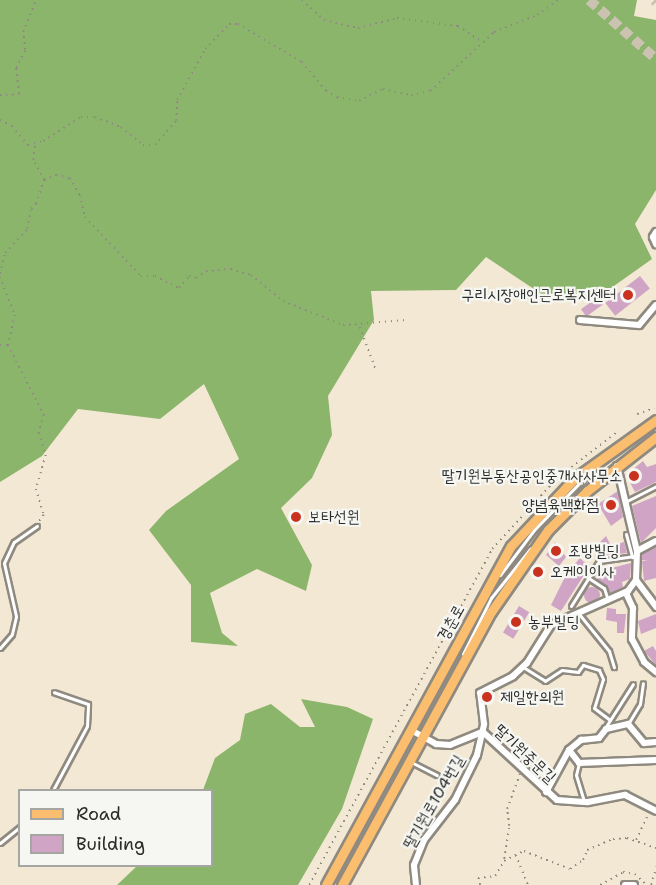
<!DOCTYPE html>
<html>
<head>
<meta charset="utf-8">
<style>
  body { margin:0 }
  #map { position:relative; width:656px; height:885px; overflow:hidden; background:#f3e8d4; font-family:"Shantell Sans","Poor Story",sans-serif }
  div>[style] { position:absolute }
  .forest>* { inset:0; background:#8cb56c }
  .building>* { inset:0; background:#cfa4c5; transform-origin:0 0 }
  .round { border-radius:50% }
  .highway-tunnel>* { height:10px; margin-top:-5px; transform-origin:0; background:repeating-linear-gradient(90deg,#cbc2b2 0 10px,transparent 0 15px) }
  .path>* { height:1.5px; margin-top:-0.75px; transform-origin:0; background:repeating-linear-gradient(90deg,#8f8a80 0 1.5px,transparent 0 6px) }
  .roads { filter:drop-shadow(2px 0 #8f8a80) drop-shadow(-2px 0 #8f8a80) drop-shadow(0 2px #8f8a80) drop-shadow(0 -2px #8f8a80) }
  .lane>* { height:3px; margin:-1.5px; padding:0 1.5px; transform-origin:1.5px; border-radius:1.5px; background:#fff }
  .street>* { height:6px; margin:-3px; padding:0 3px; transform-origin:3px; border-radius:3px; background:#fff }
  .primary>* { height:9px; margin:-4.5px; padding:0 4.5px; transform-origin:4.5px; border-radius:4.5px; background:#fbbd6e }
  .dots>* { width:16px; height:16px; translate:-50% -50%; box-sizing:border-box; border:3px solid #f6f6f2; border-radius:50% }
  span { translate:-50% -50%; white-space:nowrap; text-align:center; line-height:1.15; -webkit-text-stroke:4.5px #f6f6f2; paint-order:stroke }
  .poi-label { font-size:16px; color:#2b2b2b }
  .right { translate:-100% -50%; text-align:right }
  .left { translate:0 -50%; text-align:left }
  .street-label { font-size:16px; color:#2b2b2b }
  .legend { position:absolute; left:18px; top:789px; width:195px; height:78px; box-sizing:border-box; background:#f6f6f2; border:2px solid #a5a5a2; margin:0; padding:8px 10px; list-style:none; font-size:18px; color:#2b2b2b }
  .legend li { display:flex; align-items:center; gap:12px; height:30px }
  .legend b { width:30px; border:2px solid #a5a5a2 }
</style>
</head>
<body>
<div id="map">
  <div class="forest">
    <i style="clip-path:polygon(0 0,637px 0,634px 16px,656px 20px,656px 190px,635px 224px,652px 259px,604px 293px,552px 301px,486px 257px,456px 290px,371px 291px,374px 320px,328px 396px,332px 435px,312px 478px,281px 508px,312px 565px,306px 591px,257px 569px,210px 593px,222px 633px,238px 646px,191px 642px,191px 585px,149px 530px,166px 511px,239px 459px,204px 384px,160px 419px,78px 409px,42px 456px,0 482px)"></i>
    <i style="clip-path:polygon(301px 699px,347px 707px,373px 719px,342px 809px,298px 885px,117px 885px,137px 866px,212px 866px,212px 790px,203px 790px,215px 758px,240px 740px,245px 714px,271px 704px,300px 727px,315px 727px)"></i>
  </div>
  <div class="building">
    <i style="left:640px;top:276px;width:16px;height:44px;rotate:52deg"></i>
    <i style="left:598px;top:297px;width:9px;height:21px;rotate:54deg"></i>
    <i style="clip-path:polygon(643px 461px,647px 467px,656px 464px,656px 482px,635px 492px,626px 475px)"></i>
    <i style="clip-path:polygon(618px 491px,623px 517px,611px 526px,598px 504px)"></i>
    <i style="clip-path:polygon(656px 496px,656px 528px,641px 543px,632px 506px)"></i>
    <i style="clip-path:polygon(606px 536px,611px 546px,624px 542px,627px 553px,597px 556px,594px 548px)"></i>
    <i style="clip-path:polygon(555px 542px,566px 557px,559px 566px,546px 555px)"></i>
    <i style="clip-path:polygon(656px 547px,656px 578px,644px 581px,642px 561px,648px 560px,642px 560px,642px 554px)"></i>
    <i style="clip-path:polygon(580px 558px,589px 567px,561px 611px,551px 605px,567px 573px)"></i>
    <i style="clip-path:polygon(631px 563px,630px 579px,622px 582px,623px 587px,610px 593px,597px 579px,596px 572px)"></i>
    <i class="round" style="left:584px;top:587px;width:16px;height:16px"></i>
    <i style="left:519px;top:606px;width:12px;height:31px;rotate:31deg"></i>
    <i style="clip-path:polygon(607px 608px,616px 609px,616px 614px,626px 614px,624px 633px,617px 633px,617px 622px,606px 620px)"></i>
    <i style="clip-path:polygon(656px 614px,656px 628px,641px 634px,638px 621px)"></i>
    <i style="clip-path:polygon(653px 646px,656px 651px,656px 665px,644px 651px)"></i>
  </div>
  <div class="highway-tunnel">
    <i style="left:589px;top:0;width:89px;rotate:41.4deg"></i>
    <i style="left:654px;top:0;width:3px;rotate:45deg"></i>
  </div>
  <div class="path">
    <i style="left:302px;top:0;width:30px;rotate:42deg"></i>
    <i style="left:324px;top:20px;width:35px;rotate:13deg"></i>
    <i style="left:358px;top:28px;width:40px;rotate:-14.4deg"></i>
    <i style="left:397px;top:18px;width:62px;rotate:7.5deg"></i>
    <i style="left:458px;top:26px;width:30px;rotate:33deg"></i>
    <i style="left:0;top:95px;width:19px;rotate:-3deg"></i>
    <i style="left:19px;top:94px;width:26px;rotate:-97deg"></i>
    <i style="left:16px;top:68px;width:20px;rotate:-63deg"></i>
    <i style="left:25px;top:50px;width:18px;rotate:-96deg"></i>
    <i style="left:23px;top:32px;width:35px;rotate:-68deg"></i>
    <i style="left:0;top:120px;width:13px;rotate:27deg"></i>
    <i style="left:12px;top:126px;width:25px;rotate:50deg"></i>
    <i style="left:28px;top:145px;width:16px;rotate:-15deg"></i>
    <i style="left:43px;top:141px;width:45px;rotate:-32.3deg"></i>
    <i style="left:81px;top:117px;width:14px"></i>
    <i style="left:95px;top:117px;width:28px;rotate:21deg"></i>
    <i style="left:121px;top:127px;width:28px;rotate:39deg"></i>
    <i style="left:143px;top:145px;width:12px"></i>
    <i style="left:155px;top:145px;width:32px;rotate:-49deg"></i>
    <i style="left:176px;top:121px;width:21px;rotate:-87deg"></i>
    <i style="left:177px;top:100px;width:58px;rotate:-61.2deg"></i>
    <i style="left:205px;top:49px;width:35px;rotate:-46deg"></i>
    <i style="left:229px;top:24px;width:9px"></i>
    <i style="left:238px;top:24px;width:74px;rotate:30.7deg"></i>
    <i style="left:302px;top:62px;width:38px;rotate:50deg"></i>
    <i style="left:326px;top:91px;width:13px;rotate:29deg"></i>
    <i style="left:337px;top:97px;width:22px;rotate:10deg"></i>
    <i style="left:359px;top:101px;width:27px;rotate:-27deg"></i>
    <i style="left:383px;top:89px;width:29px;rotate:12deg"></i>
    <i style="left:411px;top:95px;width:19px;rotate:-12deg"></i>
    <i style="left:430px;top:91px;width:87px;rotate:-42.7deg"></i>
    <i style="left:494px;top:32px;width:46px;rotate:-21.6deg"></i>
    <i style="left:537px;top:15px;width:26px;rotate:-36deg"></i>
    <i style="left:44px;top:180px;width:13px;rotate:-23deg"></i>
    <i style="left:56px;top:175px;width:14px;rotate:12deg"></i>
    <i style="left:70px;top:178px;width:20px;rotate:60deg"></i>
    <i style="left:80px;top:195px;width:23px;rotate:77deg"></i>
    <i style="left:85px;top:217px;width:81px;rotate:46.5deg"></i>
    <i style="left:141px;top:276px;width:14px"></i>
    <i style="left:155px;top:276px;width:27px;rotate:27deg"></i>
    <i style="left:179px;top:288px;width:16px;rotate:-50deg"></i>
    <i style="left:189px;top:276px;width:7px;rotate:16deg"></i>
    <i style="left:196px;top:278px;width:12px;rotate:-35deg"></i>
    <i style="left:206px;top:271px;width:25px;rotate:-5deg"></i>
    <i style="left:231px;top:269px;width:21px;rotate:17deg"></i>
    <i style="left:251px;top:275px;width:41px;rotate:39.1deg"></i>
    <i style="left:283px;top:301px;width:65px;rotate:21.8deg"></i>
    <i style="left:343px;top:325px;width:63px;rotate:-4.5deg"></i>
    <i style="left:0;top:274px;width:22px;rotate:-77deg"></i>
    <i style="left:5px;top:253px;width:33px;rotate:-47deg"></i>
    <i style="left:27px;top:229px;width:20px;rotate:-79deg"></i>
    <i style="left:31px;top:209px;width:7px;rotate:-45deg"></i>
    <i style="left:36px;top:204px;width:25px;rotate:-72deg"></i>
    <i style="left:44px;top:180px;width:23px;rotate:-119deg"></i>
    <i style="left:33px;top:160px;width:16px;rotate:-83deg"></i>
    <i style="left:0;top:277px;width:41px;rotate:68.5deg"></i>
    <i style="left:15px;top:315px;width:31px;rotate:103deg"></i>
    <i style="left:8px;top:345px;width:79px;rotate:62.8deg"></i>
    <i style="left:44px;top:415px;width:19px;rotate:106deg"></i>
    <i style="left:39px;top:433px;width:23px;rotate:72deg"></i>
    <i style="left:46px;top:455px;width:35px;rotate:106deg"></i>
    <i style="left:36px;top:489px;width:27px;rotate:73deg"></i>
    <i style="left:44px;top:515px;width:9px;rotate:126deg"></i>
    <i style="left:360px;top:327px;width:46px;rotate:69.6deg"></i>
    <i style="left:0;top:345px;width:8px"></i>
    <i style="left:637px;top:414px;width:18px;rotate:-19deg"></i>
    <i style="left:636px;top:840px;width:29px;rotate:-65deg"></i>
    <i style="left:516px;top:855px;width:32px;rotate:68deg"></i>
    <i style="left:504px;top:859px;width:33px;rotate:-81deg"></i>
    <i style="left:509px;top:826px;width:17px;rotate:-97deg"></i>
    <i style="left:507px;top:809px;width:37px;rotate:-70deg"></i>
    <i style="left:309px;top:885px;width:383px;rotate:-61.4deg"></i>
    <i style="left:492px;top:549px;width:96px;rotate:-47.5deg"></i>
    <i style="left:557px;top:478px;width:76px;rotate:-37.5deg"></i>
    <i style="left:480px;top:885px;width:7px;rotate:-106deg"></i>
    <i style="left:478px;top:878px;width:17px;rotate:-7deg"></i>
    <i style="left:495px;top:876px;width:17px;rotate:-59deg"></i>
    <i style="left:504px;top:861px;width:22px;rotate:-27deg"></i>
    <i style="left:524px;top:851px;width:49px;rotate:21.4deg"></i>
    <i style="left:570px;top:869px;width:16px;rotate:-35deg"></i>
    <i style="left:583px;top:860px;width:11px;rotate:-68deg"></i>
    <i style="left:587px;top:850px;width:28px;rotate:-23deg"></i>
    <i style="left:613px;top:839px;width:14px;rotate:-4deg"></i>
    <i style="left:627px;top:838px;width:31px;rotate:19deg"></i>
    <i style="left:600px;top:885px;width:26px;rotate:-29deg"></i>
    <i style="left:623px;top:872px;width:12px;rotate:9deg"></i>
    <i style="left:635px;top:874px;width:16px;rotate:43deg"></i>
    <i style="left:651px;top:885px;width:19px;rotate:-74deg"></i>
  </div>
  <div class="roads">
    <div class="lane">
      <i style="left:627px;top:501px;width:33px;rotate:-27deg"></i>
      <i style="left:626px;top:534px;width:24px;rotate:75deg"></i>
      <i style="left:500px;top:575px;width:56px;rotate:-52.9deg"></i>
      <i style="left:534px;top:530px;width:78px;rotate:-46deg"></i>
      <i style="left:587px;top:577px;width:20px;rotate:33deg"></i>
      <i style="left:604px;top:588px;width:13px;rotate:72deg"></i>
      <i style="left:571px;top:606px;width:53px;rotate:-58.1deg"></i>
      <i style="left:599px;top:561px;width:36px;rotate:-8deg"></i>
      <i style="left:579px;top:614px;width:48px;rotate:51deg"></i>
      <i style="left:609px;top:651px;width:17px;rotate:73deg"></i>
      <i style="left:0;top:648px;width:18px;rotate:-49deg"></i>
      <i style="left:12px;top:634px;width:18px;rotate:-77deg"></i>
      <i style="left:16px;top:616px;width:54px;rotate:-102.8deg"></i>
      <i style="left:4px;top:563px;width:23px;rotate:-65deg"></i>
      <i style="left:14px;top:542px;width:28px;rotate:-35deg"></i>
      <i style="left:463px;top:654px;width:63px;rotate:-63.4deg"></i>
      <i style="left:491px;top:598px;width:63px;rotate:-51.5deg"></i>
      <i style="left:523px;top:667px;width:26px;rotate:32deg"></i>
      <i style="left:545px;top:681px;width:20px;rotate:-33deg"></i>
      <i style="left:562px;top:670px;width:16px;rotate:7deg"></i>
      <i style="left:578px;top:672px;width:9px;rotate:-54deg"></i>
      <i style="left:583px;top:665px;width:17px;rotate:17deg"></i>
      <i style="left:599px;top:670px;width:10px;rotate:66deg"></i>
      <i style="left:603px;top:679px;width:30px;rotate:107deg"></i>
      <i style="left:594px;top:708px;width:20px;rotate:37deg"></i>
      <i style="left:628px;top:724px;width:23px;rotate:-59deg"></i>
      <i style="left:640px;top:704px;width:21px;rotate:-82deg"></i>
      <i style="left:605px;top:728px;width:52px;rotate:-57.5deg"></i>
      <i style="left:411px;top:762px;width:29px;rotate:27deg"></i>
      <i style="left:579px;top:763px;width:12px;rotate:104deg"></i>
      <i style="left:576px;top:775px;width:28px;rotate:73deg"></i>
      <i style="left:53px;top:790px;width:72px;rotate:-62deg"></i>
      <i style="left:87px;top:726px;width:22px;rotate:-87deg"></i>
      <i style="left:88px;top:704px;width:36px;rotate:-161deg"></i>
      <i style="left:0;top:843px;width:26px;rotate:-39deg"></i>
    </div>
    <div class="street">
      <i style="left:656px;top:232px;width:6px;rotate:121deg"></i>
      <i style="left:653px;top:237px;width:8px;rotate:67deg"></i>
      <i style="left:580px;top:320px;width:59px;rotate:4.8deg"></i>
      <i style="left:639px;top:325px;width:26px;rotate:-50deg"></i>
      <i style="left:617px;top:466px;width:87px;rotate:76.8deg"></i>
      <i style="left:636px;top:580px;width:34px;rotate:53deg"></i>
      <i style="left:626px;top:593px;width:17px;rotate:65deg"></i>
      <i style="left:633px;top:608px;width:31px;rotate:92deg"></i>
      <i style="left:632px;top:639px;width:26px;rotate:62deg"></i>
      <i style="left:644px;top:662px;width:16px;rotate:40deg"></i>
      <i style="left:411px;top:730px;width:29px;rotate:29deg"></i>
      <i style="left:436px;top:744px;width:14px;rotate:4deg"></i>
      <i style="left:450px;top:745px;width:35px;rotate:-22deg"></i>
      <i style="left:483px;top:732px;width:100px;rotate:42.6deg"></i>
      <i style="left:557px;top:800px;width:31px;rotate:4deg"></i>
      <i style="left:588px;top:802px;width:38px;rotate:-11deg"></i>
      <i style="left:625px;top:795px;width:35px;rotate:27deg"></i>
      <i style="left:569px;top:750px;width:16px;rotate:52deg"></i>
      <i style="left:579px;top:763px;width:77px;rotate:-2.2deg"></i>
      <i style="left:546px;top:792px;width:48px;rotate:-61.3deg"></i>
      <i style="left:569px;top:750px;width:16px;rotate:-40deg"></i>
      <i style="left:581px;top:740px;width:18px;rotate:-6deg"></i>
      <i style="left:599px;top:738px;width:11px;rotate:-52deg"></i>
      <i style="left:606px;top:729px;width:23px;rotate:-13deg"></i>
      <i style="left:628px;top:724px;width:25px;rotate:50deg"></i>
      <i style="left:644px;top:743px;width:12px;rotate:-5deg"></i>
      <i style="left:416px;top:885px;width:20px;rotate:-96deg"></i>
      <i style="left:414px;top:865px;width:27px;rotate:-68deg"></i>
      <i style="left:424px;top:840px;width:51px;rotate:-52.2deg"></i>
      <i style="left:455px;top:800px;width:50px;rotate:-63.9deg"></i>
      <i style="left:477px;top:755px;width:32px;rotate:-77deg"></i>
      <i style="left:484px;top:724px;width:31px;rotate:-97deg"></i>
      <i style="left:480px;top:693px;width:37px;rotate:-27deg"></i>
      <i style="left:513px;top:676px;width:19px;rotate:-43deg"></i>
      <i style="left:527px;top:663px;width:45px;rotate:-57.7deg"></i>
      <i style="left:551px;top:625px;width:84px;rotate:-23.8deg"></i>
      <i style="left:628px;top:591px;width:14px;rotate:-54deg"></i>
      <i style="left:636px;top:580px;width:29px;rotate:-88deg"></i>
      <i style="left:637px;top:551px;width:21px;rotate:-28deg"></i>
      <i style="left:625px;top:885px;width:9px"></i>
    </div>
    <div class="primary">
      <i style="left:326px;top:885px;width:386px;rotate:-61.4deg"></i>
      <i style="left:511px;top:546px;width:92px;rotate:-46.8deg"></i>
      <i style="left:574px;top:479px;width:101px;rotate:-35.7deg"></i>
      <i style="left:342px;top:885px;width:311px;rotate:-61.4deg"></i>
      <i style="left:491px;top:612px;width:100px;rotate:-55.2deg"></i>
      <i style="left:548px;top:530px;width:55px;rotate:-45deg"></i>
      <i style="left:587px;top:491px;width:88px;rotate:-38deg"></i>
    </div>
  </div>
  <div class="dots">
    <i style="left:628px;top:295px;background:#c8321e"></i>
    <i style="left:634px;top:476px;background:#c8321e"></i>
    <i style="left:611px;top:505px;background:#c8321e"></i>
    <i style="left:296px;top:517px;background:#c8321e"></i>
    <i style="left:556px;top:551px;background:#c8321e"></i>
    <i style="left:538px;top:572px;background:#c8321e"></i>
    <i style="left:516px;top:622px;background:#c8321e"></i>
    <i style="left:487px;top:697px;background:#c8321e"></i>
  </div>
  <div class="poi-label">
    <span class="right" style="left:616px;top:295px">구리시장애인근로복지센터</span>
    <span class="right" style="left:622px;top:476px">딸기원부동산공인중개사사무소</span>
    <span class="right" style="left:599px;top:505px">양념육백화점</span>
    <span class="left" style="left:308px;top:517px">보타선원</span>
    <span class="left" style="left:568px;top:551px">조방빌딩</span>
    <span class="left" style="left:550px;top:572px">오케이이사</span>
    <span class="left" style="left:528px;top:622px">농부빌딩</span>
    <span class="left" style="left:500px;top:697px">제일한의원</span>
  </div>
  <div class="street-label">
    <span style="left:451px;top:623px;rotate:-61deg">경춘로</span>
    <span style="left:525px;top:754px;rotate:43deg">딸기원중문길</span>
    <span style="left:434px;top:802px;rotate:-60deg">딸기원로104번길</span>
  </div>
  <ul class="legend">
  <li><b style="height:8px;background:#fbbd6e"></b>Road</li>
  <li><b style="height:16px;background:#cfa4c5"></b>Building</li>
  </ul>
</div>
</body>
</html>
